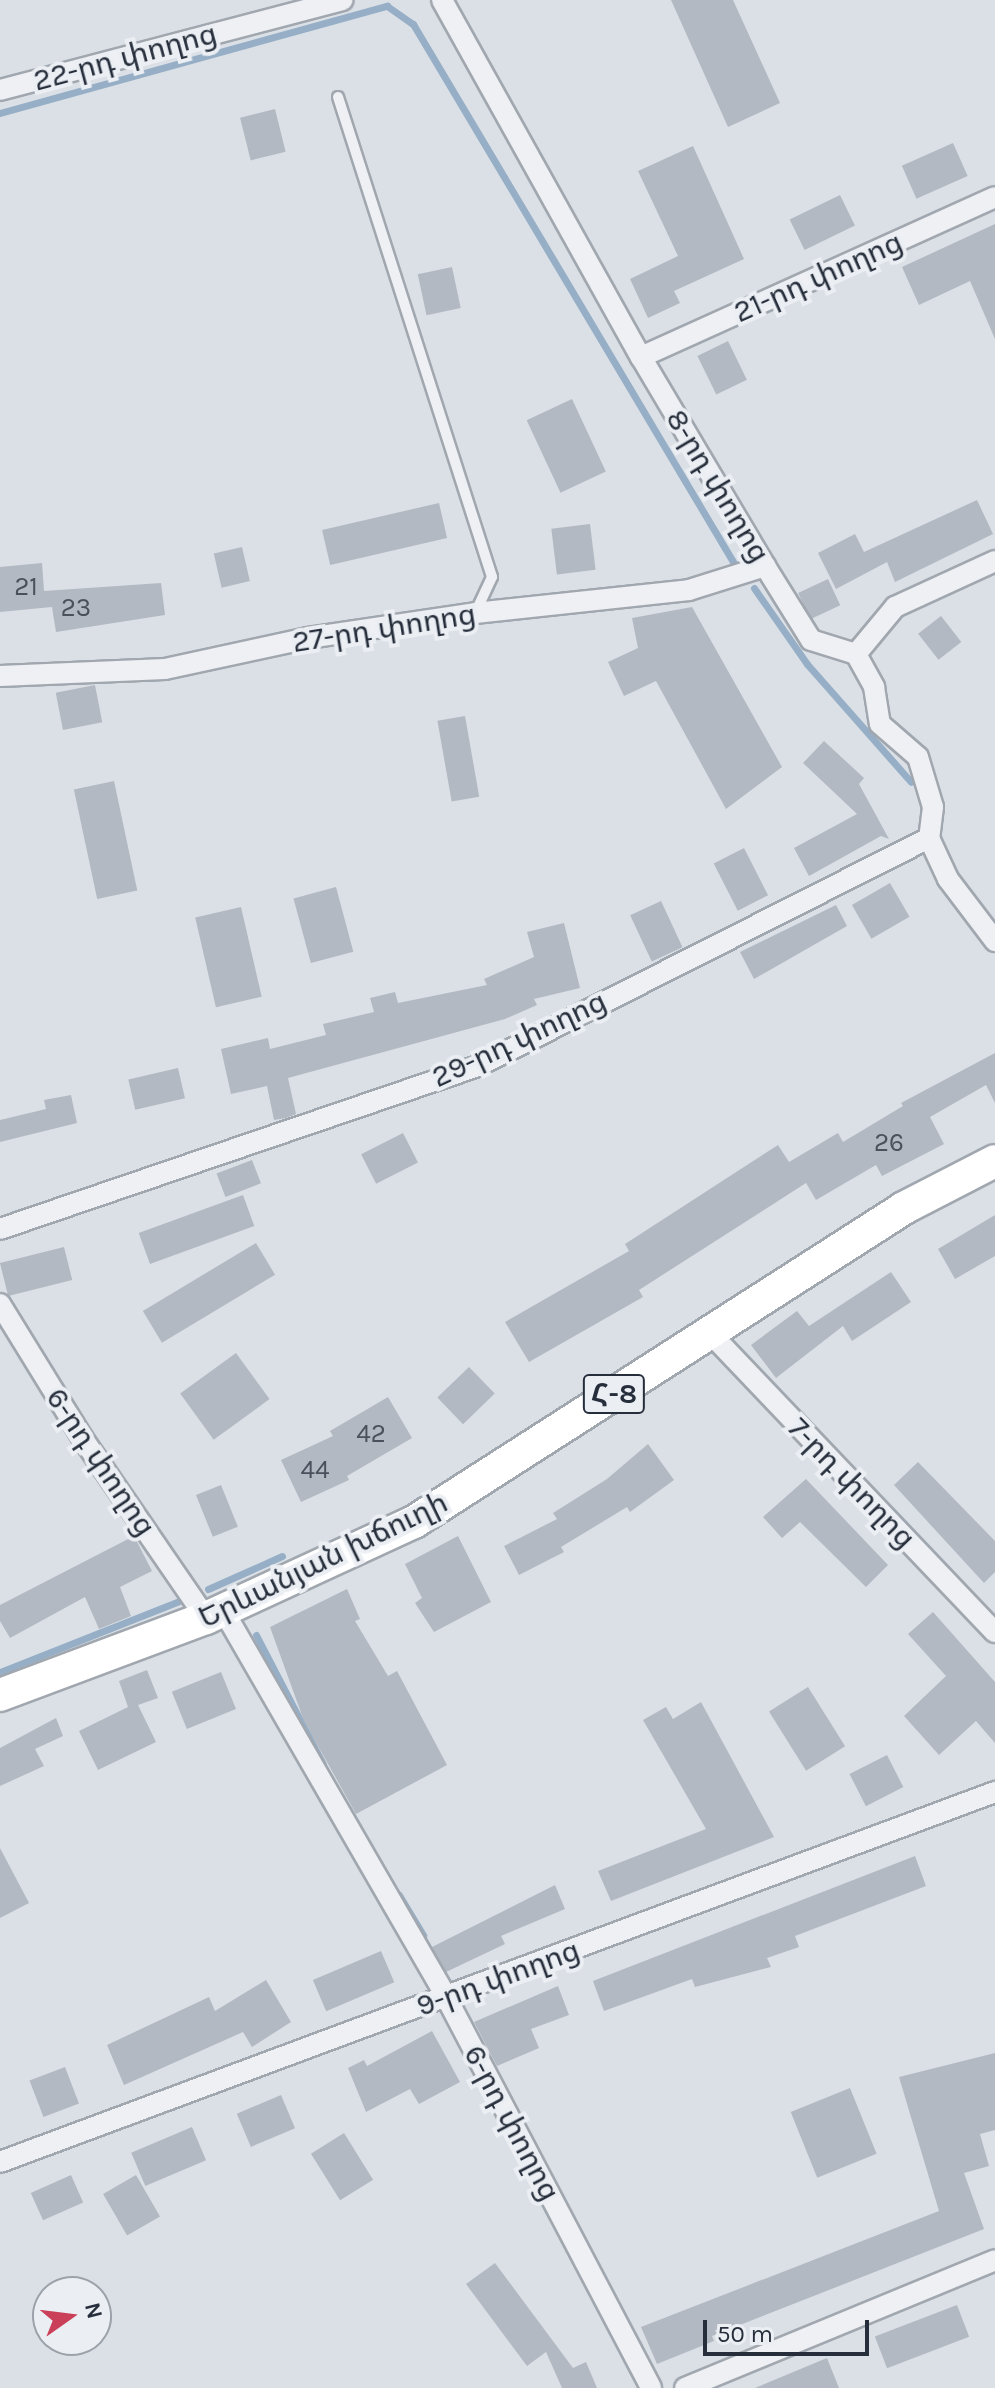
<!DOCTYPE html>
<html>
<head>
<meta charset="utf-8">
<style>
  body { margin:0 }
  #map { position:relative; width:995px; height:2388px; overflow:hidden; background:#dbe0e6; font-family:Karla,"Noto Sans Armenian",sans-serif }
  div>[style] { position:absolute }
  .stream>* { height:7px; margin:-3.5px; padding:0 3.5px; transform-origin:3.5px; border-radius:3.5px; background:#96afc6 }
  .building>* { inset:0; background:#b3b9c2; transform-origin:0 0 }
  .roads { filter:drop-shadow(2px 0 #a1a7af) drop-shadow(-2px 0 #a1a7af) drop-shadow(0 2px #a1a7af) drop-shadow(0 -2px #a1a7af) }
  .lane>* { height:10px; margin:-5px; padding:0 5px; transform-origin:5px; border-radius:5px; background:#eef0f4 }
  .street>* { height:20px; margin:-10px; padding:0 10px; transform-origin:10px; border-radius:10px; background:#eef0f4 }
  .primary>* { height:32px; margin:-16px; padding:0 16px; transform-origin:16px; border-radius:16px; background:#fff }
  span { translate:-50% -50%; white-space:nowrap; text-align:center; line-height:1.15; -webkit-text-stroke:8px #ebeff4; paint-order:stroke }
  .number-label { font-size:26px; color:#49515d }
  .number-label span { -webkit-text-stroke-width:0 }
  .shield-label span { padding:2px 6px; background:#ebeff4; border:2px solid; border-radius:6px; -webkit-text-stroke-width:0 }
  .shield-label { font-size:28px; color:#262e3b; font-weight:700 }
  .street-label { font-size:30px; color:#262e3b }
  .north { position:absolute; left:32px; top:2276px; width:80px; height:80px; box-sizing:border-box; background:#ebeff4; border:2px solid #9ca2aa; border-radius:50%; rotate:76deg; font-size:22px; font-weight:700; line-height:32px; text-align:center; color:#262e3b }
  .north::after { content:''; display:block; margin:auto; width:28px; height:36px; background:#cb4059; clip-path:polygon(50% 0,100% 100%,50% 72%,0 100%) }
  .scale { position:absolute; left:703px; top:2320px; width:166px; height:36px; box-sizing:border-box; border:4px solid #262e3b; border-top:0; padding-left:10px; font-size:24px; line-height:28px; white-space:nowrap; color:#262e3b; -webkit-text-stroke:6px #ebeff4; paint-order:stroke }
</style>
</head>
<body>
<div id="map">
  <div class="stream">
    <i style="left:0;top:113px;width:402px;rotate:-15.5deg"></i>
    <i style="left:387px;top:6px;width:32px;rotate:35deg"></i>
    <i style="left:413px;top:24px;width:630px;rotate:59.24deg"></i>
    <i style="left:754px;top:588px;width:93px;rotate:55.1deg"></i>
    <i style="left:807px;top:664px;width:157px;rotate:48.6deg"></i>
    <i style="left:208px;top:1589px;width:81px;rotate:-24deg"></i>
    <i style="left:256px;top:1635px;width:145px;rotate:62.6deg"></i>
    <i style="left:0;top:1672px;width:201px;rotate:-21.6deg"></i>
    <i style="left:399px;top:1895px;width:47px;rotate:59deg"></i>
  </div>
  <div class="building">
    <i style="clip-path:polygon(671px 0,733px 0,780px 103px,728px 127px)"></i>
    <i style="left:275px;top:109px;width:44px;height:36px;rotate:76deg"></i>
    <i style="left:953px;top:143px;width:36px;height:56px;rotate:66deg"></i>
    <i style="clip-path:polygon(693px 146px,744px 259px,674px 291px,680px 303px,648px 318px,630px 279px,678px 256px,638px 171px)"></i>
    <i style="left:840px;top:195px;width:34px;height:56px;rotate:64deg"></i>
    <i style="clip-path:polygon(995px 224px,995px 339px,970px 281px,919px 305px,902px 267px)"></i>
    <i style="left:452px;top:267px;width:42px;height:35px;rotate:78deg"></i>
    <i style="left:728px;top:341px;width:43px;height:34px;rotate:64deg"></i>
    <i style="left:572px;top:399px;width:80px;height:50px;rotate:65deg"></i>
    <i style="clip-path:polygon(977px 500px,993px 534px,895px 582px,887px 562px,836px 589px,818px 553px,855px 534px,864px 552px)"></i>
    <i style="left:439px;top:503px;width:36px;height:120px;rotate:77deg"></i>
    <i style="left:590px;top:524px;width:46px;height:39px;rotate:83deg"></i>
    <i style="left:242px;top:547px;width:35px;height:29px;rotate:77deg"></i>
    <i style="clip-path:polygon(42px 563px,44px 591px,161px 583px,165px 615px,56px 632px,52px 607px,0 612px,0 567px)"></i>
    <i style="left:828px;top:579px;width:29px;height:33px;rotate:65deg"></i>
    <i style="clip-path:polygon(692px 607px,782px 767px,726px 809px,656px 681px,624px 696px,608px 662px,638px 648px,632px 618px)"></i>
    <i style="left:941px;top:616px;width:33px;height:29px;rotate:52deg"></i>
    <i style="left:95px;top:685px;width:38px;height:40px;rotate:79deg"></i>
    <i style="left:465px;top:716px;width:82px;height:28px;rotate:80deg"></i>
    <i style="clip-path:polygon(824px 741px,864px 778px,859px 784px,889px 839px,881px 836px,809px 876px,794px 848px,857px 814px,803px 763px)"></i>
    <i style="left:114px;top:781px;width:112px;height:41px;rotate:78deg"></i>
    <i style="left:744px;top:848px;width:53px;height:34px;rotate:63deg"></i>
    <i style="left:890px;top:883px;width:39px;height:44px;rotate:60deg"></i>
    <i style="left:336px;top:887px;width:67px;height:44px;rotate:75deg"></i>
    <i style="left:661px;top:901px;width:51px;height:34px;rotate:65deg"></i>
    <i style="clip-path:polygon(836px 905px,847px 926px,754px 979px,740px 952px)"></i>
    <i style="left:241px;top:907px;width:92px;height:47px;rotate:77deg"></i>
    <i style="clip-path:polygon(564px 923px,580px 988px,534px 999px,537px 1005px,505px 1019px,288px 1078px,296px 1114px,286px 1118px,274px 1120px,267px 1086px,231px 1094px,221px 1049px,268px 1038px,270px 1049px,326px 1035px,323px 1024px,374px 1012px,370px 998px,395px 992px,398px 1003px,487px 985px,484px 979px,534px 957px,527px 932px)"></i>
    <i style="clip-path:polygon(995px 1053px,995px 1103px,986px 1085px,930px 1117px,944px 1144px,882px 1176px,876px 1165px,816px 1200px,806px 1183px,639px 1290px,643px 1297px,529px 1362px,505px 1322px,629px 1251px,625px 1244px,778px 1145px,789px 1162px,838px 1133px,843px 1142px,903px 1106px,901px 1103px)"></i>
    <i style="left:178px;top:1068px;width:31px;height:51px;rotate:77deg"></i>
    <i style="clip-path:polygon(71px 1095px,77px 1123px,0 1142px,0 1120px,46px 1109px,44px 1100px)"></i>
    <i style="left:403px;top:1133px;width:33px;height:47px;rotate:63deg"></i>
    <i style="left:252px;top:1160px;width:25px;height:38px;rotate:69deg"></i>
    <i style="left:243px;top:1195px;width:33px;height:111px;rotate:70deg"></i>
    <i style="clip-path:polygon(995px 1215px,995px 1256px,955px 1279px,938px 1249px)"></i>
    <i style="left:256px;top:1243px;width:37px;height:132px;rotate:59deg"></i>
    <i style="left:64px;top:1247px;width:34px;height:66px;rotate:76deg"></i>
    <i style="clip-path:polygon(891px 1272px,911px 1302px,852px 1341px,843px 1326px,776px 1378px,751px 1345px,797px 1311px,809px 1326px)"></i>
    <i style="left:236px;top:1353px;width:57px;height:69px;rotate:54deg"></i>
    <i style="left:469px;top:1367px;width:37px;height:44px;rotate:46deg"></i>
    <i style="clip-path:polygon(388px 1397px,412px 1438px,347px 1476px,349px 1480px,301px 1502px,281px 1460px,333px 1436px,330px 1431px)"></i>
    <i style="clip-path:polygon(648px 1444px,674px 1480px,630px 1512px,627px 1507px,561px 1547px,564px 1552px,519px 1575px,504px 1546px,557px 1519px,553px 1513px,607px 1479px)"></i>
    <i style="clip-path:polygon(918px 1462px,995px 1541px,995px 1572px,984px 1583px,894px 1485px)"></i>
    <i style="clip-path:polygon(806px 1479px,888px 1565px,866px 1587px,800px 1522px,782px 1538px,763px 1517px)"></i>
    <i style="left:221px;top:1485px;width:45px;height:27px;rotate:68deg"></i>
    <i style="clip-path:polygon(134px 1536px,152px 1571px,120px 1587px,131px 1616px,99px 1629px,85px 1597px,10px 1638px,0 1621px,0 1605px)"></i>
    <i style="clip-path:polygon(458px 1536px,491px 1602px,434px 1632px,415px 1603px,422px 1598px,405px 1564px)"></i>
    <i style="clip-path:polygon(347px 1589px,360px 1619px,355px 1621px,388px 1676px,397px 1671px,447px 1765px,356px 1814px,304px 1721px,270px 1627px)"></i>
    <i style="clip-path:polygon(933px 1612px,995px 1682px,995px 1743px,976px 1721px,939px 1755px,904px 1716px,946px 1676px,908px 1634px)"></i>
    <i style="clip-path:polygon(147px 1670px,158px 1698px,138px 1705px,156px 1742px,98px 1770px,79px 1731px,128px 1707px,119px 1681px)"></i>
    <i style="left:221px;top:1672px;width:40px;height:53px;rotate:68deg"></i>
    <i style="left:808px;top:1687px;width:70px;height:46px;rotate:58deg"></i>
    <i style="clip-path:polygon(701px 1702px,774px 1837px,611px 1901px,598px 1871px,706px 1829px,643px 1720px,666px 1707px,673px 1719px)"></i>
    <i style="clip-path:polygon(56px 1718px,63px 1736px,35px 1749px,44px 1766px,0 1786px,0 1748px)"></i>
    <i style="left:887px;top:1755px;width:36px;height:42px;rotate:63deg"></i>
    <i style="clip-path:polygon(0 1848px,29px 1903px,0 1918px)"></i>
    <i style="clip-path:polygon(915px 1856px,926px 1886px,795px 1936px,799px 1947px,767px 1958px,771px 1967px,695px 1987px,692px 1979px,604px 2011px,593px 1981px)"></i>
    <i style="clip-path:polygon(555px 1885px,565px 1909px,501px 1936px,505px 1944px,446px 1972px,432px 1947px)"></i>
    <i style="left:381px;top:1951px;width:34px;height:74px;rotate:67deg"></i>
    <i style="clip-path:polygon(266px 1980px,291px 2022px,252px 2047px,243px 2032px,124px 2085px,107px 2045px,209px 1997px,215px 2011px)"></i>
    <i style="clip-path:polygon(558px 1986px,569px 2015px,531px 2029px,539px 2048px,497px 2066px,474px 2022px)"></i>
    <i style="clip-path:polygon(432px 2031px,460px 2082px,419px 2104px,410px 2089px,366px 2112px,348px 2068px,364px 2060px,367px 2066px)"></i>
    <i style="clip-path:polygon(995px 2053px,995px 2130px,980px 2134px,989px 2166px,964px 2173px,984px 2229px,712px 2336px,714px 2341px,657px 2364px,641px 2327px,939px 2211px,899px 2077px)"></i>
    <i style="left:65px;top:2067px;width:39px;height:38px;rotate:69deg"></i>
    <i style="left:850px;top:2088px;width:71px;height:64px;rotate:68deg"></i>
    <i style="left:281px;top:2095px;width:36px;height:48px;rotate:67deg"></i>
    <i style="left:192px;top:2127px;width:36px;height:66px;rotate:67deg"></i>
    <i style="left:344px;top:2133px;width:55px;height:39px;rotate:58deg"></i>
    <i style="left:71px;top:2175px;width:30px;height:44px;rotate:66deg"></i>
    <i style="left:136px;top:2175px;width:48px;height:38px;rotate:60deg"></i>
    <i style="clip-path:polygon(495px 2263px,573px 2368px,586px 2362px,597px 2388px,562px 2388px,546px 2352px,527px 2366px,466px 2284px)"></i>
    <i style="left:957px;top:2305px;width:34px;height:88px;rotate:69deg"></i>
    <i style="clip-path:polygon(827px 2358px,839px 2388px,755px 2388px)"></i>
  </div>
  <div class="roads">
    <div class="lane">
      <i style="left:338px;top:97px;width:504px;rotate:72.21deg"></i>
      <i style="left:492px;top:577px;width:40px;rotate:115deg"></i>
    </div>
    <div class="street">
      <i style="left:442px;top:0;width:409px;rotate:60.9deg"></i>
      <i style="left:641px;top:357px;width:243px;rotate:59.3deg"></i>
      <i style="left:765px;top:566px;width:87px;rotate:58.1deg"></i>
      <i style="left:811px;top:640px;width:47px;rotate:17.3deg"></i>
      <i style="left:856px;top:654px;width:38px;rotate:61deg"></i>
      <i style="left:874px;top:687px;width:37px;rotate:81deg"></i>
      <i style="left:880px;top:724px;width:50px;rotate:41deg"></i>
      <i style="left:918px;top:757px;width:52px;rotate:73.3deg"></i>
      <i style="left:933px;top:807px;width:31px;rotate:97deg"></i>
      <i style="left:929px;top:838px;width:45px;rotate:65.1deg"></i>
      <i style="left:948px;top:879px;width:78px;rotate:52.8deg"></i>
      <i style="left:0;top:90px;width:354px;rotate:-14.7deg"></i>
      <i style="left:641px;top:357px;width:388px;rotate:-24.3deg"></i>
      <i style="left:856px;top:654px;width:61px;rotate:-50.3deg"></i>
      <i style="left:895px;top:607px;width:110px;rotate:-24.7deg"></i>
      <i style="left:0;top:676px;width:165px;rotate:-2.4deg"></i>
      <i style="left:165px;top:669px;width:146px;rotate:-12.2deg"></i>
      <i style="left:308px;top:638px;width:169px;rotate:-8.5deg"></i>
      <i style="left:475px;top:613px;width:215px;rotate:-6.1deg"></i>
      <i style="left:689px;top:590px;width:80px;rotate:-17.5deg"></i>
      <i style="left:0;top:1229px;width:505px;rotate:-18.83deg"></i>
      <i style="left:478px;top:1066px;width:505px;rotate:-26.82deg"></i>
      <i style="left:0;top:1304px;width:158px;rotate:58.4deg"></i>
      <i style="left:83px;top:1439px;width:217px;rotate:55.5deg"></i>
      <i style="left:710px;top:1333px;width:413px;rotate:46.4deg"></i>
      <i style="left:223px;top:1610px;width:447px;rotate:60deg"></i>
      <i style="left:446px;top:1997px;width:441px;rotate:62.3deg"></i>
      <i style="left:0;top:2162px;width:1062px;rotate:-20.4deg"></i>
      <i style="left:685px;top:2388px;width:335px;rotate:-22.4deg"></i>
    </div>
    <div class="primary">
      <i style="left:0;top:1695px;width:220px;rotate:-20.5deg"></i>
      <i style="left:206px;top:1618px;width:229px;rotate:-24.8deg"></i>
      <i style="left:414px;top:1522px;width:582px;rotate:-32.65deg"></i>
      <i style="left:904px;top:1208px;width:102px;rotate:-27.3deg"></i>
    </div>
  </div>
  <div class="number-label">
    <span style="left:26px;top:587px">21</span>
    <span style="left:76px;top:608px">23</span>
    <span style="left:889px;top:1143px">26</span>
    <span style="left:371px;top:1434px">42</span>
    <span style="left:315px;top:1470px">44</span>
  </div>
  <div class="shield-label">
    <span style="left:614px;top:1394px">Հ-8</span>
  </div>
  <div class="street-label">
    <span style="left:125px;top:57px;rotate:-15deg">22-րդ փողոց</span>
    <span style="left:818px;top:277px;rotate:-24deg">21-րդ փողոց</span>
    <span style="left:718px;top:486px;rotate:59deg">8-րդ փողոց</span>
    <span style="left:384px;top:628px;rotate:-9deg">27-րդ փողոց</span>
    <span style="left:519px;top:1039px;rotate:-25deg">29-րդ փողոց</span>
    <span style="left:101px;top:1462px;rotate:56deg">6-րդ փողոց</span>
    <span style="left:852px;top:1483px;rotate:46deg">7-րդ փողոց</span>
    <span style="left:323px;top:1560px;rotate:-26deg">Երևանյան խճուղի</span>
    <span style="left:498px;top:1978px;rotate:-20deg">9-րդ փողոց</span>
    <span style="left:512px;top:2123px;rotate:62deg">6-րդ փողոց</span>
  </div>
  <div class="north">N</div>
  <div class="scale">50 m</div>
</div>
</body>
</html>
